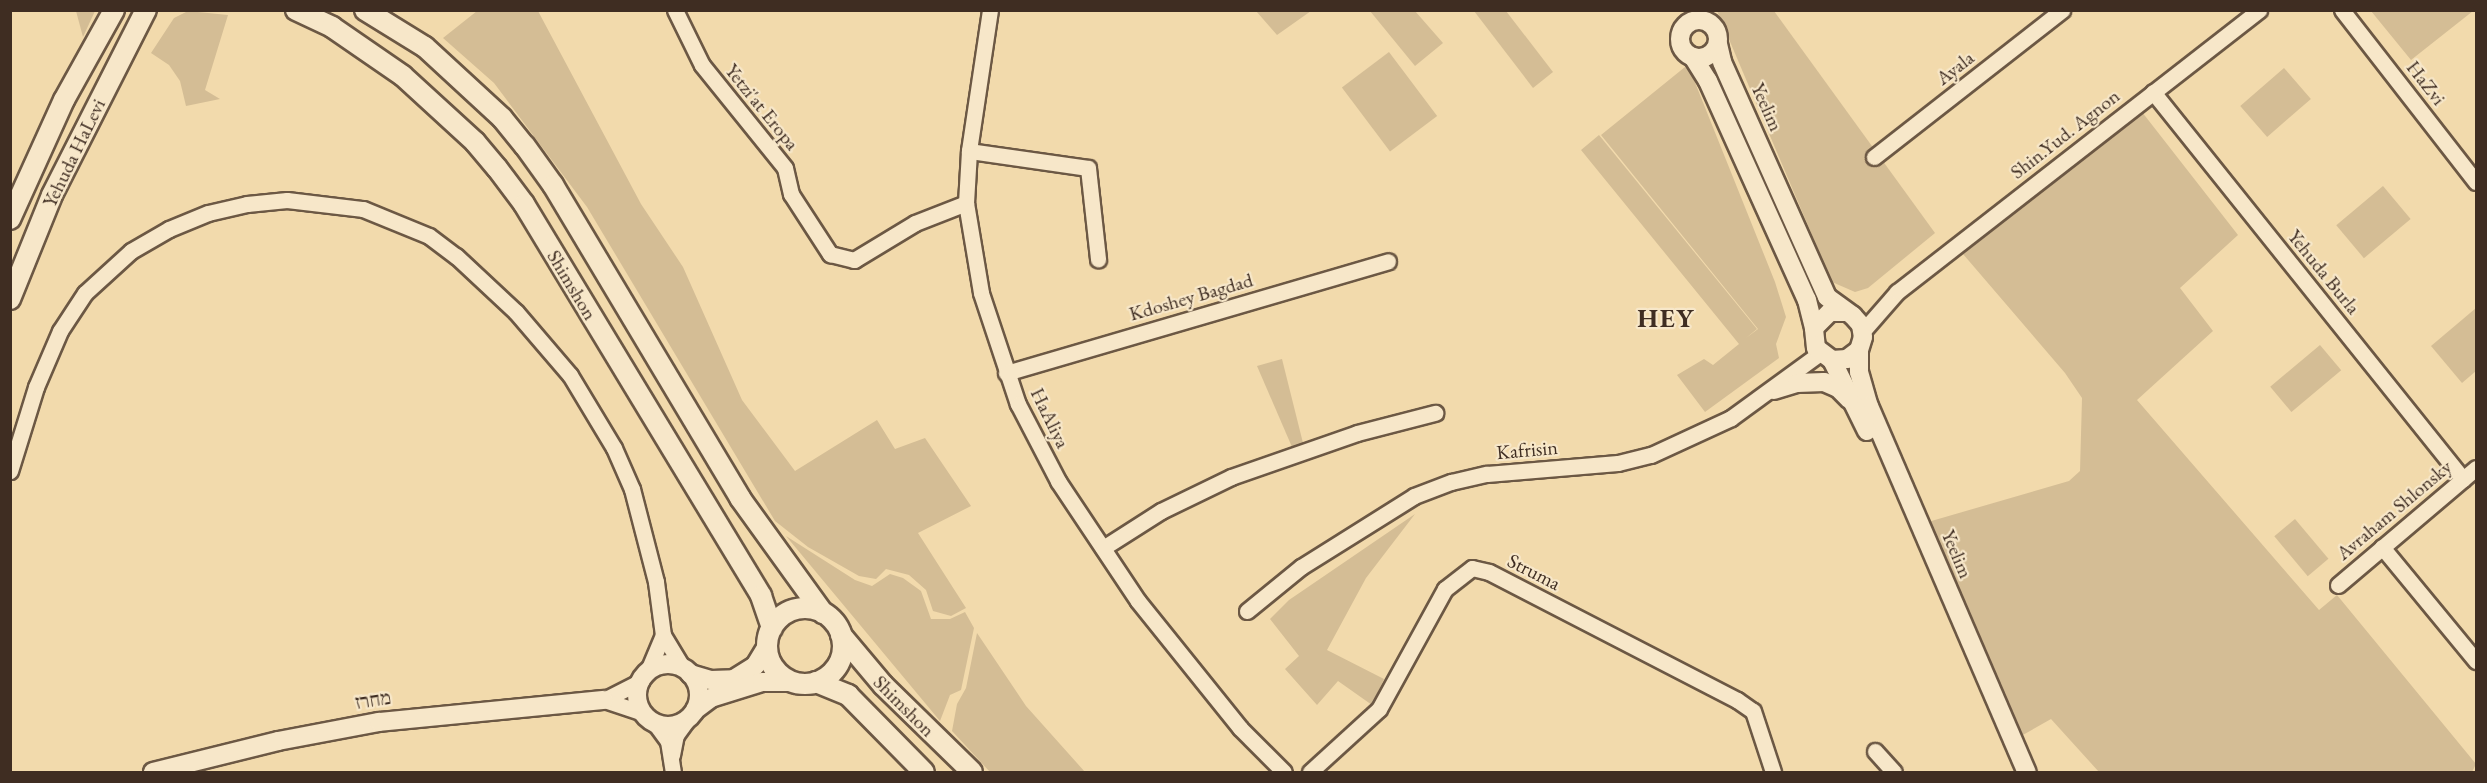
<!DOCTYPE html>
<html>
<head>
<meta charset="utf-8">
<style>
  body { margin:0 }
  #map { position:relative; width:2487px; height:783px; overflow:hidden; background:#f2daac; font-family:"EB Garamond","Frank Ruhl Libre",serif }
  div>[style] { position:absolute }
  .green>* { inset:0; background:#d4bd95; transform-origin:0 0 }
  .roads { filter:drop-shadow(2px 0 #6c5844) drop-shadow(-2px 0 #6c5844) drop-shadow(0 2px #6c5844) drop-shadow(0 -2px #6c5844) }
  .minor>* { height:15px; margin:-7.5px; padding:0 7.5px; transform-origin:7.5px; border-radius:7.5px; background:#f7e7c9 }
  .tertiary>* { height:18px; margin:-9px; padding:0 9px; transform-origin:9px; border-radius:9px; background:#f7e7c9 }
  .tertiary>.ring { margin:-9px; padding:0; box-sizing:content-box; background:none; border:18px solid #f7e7c9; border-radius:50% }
  .secondary>* { height:20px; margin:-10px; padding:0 10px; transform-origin:10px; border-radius:10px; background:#f7e7c9 }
  .secondary>.ring { margin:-10px; padding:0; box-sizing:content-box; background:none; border:20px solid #f7e7c9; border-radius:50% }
  span { translate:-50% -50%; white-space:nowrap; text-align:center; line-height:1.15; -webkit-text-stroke:4.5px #f7e7c9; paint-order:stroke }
  .street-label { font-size:20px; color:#3f2d22 }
  .district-label { font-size:26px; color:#3f2d22; font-weight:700; letter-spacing:1.5px }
  .frame { position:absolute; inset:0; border:12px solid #3f2d22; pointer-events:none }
</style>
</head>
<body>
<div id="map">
  <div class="green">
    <i style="clip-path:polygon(76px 11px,95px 11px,83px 37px)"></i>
    <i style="clip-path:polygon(188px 11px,228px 15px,205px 90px,220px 99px,186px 106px,180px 81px,169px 65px,151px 53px,174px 18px)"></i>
    <i style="clip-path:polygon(477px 11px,538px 11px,641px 204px,683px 267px,742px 400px,795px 471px,877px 420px,895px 449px,925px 438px,971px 506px,918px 533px,966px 608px,951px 616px,933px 611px,926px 590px,909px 575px,886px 569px,876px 579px,859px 576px,808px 547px,775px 521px,587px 207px,494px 83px,443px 38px)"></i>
    <i style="clip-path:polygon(1256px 11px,1311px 11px,1277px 35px)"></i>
    <i style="clip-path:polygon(1370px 11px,1415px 11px,1443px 43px,1415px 66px)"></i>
    <i style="clip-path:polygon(1474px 11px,1506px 11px,1553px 72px,1533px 88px)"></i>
    <i style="clip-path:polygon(1717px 11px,1774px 11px,1935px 233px,1868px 288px,1855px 292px,1832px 282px)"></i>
    <i style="clip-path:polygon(2371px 11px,2370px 11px,2473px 11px,2411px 60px)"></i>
    <i style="left:1389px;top:52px;width:80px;height:59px;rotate:53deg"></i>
    <i style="clip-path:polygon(1685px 67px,1690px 70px,1775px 282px,1786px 317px,1776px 344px,1779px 358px,1705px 412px,1677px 375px,1704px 359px,1713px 365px,1739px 344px,1581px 150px,1599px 135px,1757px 329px,1746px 338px,1758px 329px,1601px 135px)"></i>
    <i style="left:2284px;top:68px;width:41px;height:58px;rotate:49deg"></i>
    <i style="clip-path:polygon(2142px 112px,2238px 235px,2180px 288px,2213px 331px,2137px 400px,2319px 610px,2337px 595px,2476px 764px,2472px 772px,2099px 772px,2051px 719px,2021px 736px,1928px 522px,2069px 481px,2080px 471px,2082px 398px,2065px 373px,1963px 254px)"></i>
    <i style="left:2383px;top:186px;width:43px;height:61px;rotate:50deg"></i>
    <i style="clip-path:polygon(2476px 308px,2476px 371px,2462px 383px,2431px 346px)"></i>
    <i style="left:2320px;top:345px;width:33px;height:65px;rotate:50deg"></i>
    <i style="clip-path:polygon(1282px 359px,1303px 443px,1292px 447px,1257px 366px)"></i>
    <i style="clip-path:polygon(1415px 514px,1366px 578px,1327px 650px,1384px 679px,1372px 705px,1338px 681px,1317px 705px,1285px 669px,1299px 656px,1270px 619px,1289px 600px)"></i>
    <i style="left:2295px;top:519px;width:52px;height:27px;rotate:50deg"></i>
    <i style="clip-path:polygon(786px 536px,855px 580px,872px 586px,890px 574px,903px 578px,921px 591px,931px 619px,950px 619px,965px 612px,974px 628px,961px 690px,950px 695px,940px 721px)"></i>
    <i style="clip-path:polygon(977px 633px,1026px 706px,1085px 772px,990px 772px,952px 731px,957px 704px,966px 688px)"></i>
  </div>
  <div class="roads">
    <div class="minor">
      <i style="left:675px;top:10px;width:61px;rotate:63.9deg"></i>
      <i style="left:702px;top:65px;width:132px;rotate:51.1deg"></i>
      <i style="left:785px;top:168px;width:27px;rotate:77deg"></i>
      <i style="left:791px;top:194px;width:72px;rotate:57deg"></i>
      <i style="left:830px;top:254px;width:25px;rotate:14deg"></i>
      <i style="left:854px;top:260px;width:71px;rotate:-31.2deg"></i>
      <i style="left:915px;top:223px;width:55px;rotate:-21.4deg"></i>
      <i style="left:990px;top:10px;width:143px;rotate:98.5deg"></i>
      <i style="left:969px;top:151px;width:52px;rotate:93.3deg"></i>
      <i style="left:966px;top:203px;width:91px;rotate:80.5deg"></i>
      <i style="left:981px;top:293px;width:117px;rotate:71.6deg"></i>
      <i style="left:1018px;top:404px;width:87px;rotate:62.5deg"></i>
      <i style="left:1058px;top:481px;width:144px;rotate:56.3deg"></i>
      <i style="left:1138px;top:601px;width:163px;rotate:51.2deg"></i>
      <i style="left:1240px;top:728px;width:62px;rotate:45deg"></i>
      <i style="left:2342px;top:10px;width:218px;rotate:52.1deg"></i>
      <i style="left:2153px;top:92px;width:496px;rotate:51.3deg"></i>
      <i style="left:969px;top:151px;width:120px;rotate:8.1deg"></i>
      <i style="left:1088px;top:168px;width:92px;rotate:83.7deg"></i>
      <i style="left:1874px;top:157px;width:239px;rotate:-38deg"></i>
      <i style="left:1863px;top:331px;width:52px;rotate:-48.9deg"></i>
      <i style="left:1897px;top:292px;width:459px;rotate:-37.9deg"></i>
      <i style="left:1006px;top:373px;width:398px;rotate:-16.3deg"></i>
      <i style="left:10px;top:471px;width:88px;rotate:-72.8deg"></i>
      <i style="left:36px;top:387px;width:61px;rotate:-66.8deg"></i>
      <i style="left:60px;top:331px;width:45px;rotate:-56.7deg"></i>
      <i style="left:85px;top:293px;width:62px;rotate:-42.4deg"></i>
      <i style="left:131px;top:251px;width:44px;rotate:-30.1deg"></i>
      <i style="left:169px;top:229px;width:42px;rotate:-22.3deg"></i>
      <i style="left:208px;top:213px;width:40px;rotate:-13deg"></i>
      <i style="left:247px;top:204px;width:40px;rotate:-5.7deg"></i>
      <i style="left:287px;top:200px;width:77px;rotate:6.8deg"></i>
      <i style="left:363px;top:209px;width:71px;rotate:22.2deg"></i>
      <i style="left:429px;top:236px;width:34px;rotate:37deg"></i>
      <i style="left:456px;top:256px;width:82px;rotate:43deg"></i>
      <i style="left:516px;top:312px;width:83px;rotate:49.4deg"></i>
      <i style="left:570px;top:375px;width:85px;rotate:58.9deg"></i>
      <i style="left:614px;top:448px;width:45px;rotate:66.3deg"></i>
      <i style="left:632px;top:489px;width:96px;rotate:75.5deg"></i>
      <i style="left:656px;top:582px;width:53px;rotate:82.5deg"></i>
      <i style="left:663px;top:635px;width:39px;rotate:59deg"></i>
      <i style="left:2382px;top:547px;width:148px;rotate:50.5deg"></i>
      <i style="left:1103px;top:548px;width:69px;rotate:-32.5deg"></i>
      <i style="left:1161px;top:511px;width:78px;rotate:-25.9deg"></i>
      <i style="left:1231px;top:477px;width:133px;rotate:-19.2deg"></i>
      <i style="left:1357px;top:433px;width:81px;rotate:-14.4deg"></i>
      <i style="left:2338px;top:585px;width:181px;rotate:-40.3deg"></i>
      <i style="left:1247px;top:611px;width:70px;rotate:-39.2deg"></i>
      <i style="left:1301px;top:567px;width:133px;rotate:-32.1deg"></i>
      <i style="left:1414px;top:496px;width:40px;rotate:-21deg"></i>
      <i style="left:1451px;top:482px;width:37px;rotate:-13deg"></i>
      <i style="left:1487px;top:474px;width:131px;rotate:-4.8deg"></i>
      <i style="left:1618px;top:463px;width:34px;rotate:-14deg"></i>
      <i style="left:1651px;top:455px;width:88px;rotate:-24.8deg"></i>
      <i style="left:1731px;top:418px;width:110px;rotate:-36.1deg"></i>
      <i style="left:647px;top:673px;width:41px;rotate:-67.2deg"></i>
      <i style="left:604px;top:700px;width:42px;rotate:-27.2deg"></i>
      <i style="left:604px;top:700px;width:41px;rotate:18.4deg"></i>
      <i style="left:654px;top:722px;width:24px;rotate:54deg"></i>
      <i style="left:668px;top:741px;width:31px;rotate:81deg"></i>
      <i style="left:1875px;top:751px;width:28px;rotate:48deg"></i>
      <i style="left:672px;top:755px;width:20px;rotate:-79deg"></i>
      <i style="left:676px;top:735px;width:17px;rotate:-54deg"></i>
      <i style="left:1310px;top:772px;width:93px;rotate:-42.4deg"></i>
      <i style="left:1379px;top:709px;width:137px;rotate:-61.2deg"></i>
      <i style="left:1445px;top:589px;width:34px;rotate:-38deg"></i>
      <i style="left:1472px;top:568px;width:17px;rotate:13deg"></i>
      <i style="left:1489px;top:572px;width:279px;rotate:27.3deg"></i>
      <i style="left:1737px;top:700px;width:19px;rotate:35deg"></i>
      <i style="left:1753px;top:711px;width:64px;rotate:71.8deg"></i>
    </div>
    <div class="tertiary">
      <i class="ring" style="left:1680px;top:20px;width:20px;height:20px"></i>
      <i style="left:1718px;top:44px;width:18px;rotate:77deg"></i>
      <i style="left:1722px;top:62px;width:257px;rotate:65.9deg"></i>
      <i style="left:1827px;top:297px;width:32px;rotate:36deg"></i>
      <i style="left:1853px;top:316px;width:12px;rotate:48deg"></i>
      <i style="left:1861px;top:325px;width:12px;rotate:81deg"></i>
      <i style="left:1863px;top:337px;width:14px;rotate:107deg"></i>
      <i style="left:1859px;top:350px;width:15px;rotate:143deg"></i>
      <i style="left:1847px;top:359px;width:15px;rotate:176deg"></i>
      <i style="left:1832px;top:360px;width:20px;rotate:-143deg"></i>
      <i style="left:1816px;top:348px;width:20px;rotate:-96deg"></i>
      <i style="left:1814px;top:328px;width:23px;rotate:-45deg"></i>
      <i style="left:1830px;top:312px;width:15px"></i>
      <i style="left:1693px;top:57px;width:28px;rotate:58deg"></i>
      <i style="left:1708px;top:81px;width:240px;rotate:65.7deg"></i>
      <i style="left:1807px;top:300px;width:29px;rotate:76deg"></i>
      <i style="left:1859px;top:350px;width:22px;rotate:90deg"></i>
      <i style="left:1859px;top:372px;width:35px;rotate:74deg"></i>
      <i style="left:1869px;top:406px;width:399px;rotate:66.7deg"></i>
      <i style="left:1832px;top:360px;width:79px;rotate:63.8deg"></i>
      <i style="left:1774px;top:390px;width:24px;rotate:-17deg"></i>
      <i style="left:1797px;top:383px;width:27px;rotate:-2deg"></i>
      <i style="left:1824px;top:382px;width:15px;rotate:23deg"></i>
      <i style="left:1838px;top:388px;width:16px;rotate:45deg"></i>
      <i class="ring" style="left:637px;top:664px;width:44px;height:44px"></i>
      <i style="left:690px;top:674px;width:22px;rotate:16deg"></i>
      <i style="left:711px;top:680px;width:23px;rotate:-2deg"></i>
      <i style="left:734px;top:679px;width:25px;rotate:-32deg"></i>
      <i style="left:755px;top:666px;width:23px;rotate:-59deg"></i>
      <i style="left:695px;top:710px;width:20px;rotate:-37deg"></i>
      <i style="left:711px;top:698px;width:53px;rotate:-17.4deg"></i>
      <i style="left:762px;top:682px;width:31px"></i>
      <i style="left:153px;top:772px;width:129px;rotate:-13.9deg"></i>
      <i style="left:278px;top:741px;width:103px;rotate:-10.7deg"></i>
      <i style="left:379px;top:722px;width:226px;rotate:-5.6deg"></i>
    </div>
    <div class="secondary">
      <i style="left:296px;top:10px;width:40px;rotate:25deg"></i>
      <i style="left:332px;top:27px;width:86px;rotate:34.6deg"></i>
      <i style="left:403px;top:76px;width:98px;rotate:42.5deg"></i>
      <i style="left:475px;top:142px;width:34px;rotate:50deg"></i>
      <i style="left:497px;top:168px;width:45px;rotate:53.1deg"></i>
      <i style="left:524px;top:204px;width:458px;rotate:58.8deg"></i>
      <i style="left:761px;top:596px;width:34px;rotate:71deg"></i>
      <i style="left:365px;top:10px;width:70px;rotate:31.7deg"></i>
      <i style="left:425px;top:47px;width:105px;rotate:42.7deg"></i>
      <i style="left:502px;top:118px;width:36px;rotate:51deg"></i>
      <i style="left:525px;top:146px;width:48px;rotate:54.3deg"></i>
      <i style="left:553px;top:185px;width:365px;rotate:59.1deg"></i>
      <i style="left:740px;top:498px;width:142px;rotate:54.2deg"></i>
      <i style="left:10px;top:219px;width:131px;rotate:-65.6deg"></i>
      <i style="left:64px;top:100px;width:103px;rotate:-60.9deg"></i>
      <i style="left:10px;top:299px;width:112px;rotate:-68deg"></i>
      <i style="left:52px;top:195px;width:208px;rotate:-63.1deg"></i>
      <i class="ring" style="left:767px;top:608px;width:56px;height:56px"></i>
      <i style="left:841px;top:635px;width:65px;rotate:50deg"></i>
      <i style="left:883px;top:685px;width:124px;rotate:44.3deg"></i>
      <i style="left:816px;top:682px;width:35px;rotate:22deg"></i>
      <i style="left:848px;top:695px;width:108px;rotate:45.4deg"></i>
    </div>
  </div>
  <div class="street-label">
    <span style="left:1955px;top:68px;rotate:-38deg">Ayala</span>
    <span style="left:2426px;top:83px;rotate:52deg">HaZvi</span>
    <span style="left:762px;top:107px;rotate:51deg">Yetzi'at Eropa</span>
    <span style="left:1767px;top:107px;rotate:66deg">Yeelim</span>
    <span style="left:2065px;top:134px;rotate:-38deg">Shin.Yud. Agnon</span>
    <span style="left:74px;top:153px;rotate:-64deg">Yehuda HaLevi</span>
    <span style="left:2324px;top:272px;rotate:51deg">Yehuda Burla</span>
    <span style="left:572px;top:285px;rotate:59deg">Shimshon</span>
    <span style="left:1191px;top:297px;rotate:-16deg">Kdoshey Bagdad</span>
    <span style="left:1050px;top:418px;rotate:64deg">HaAliya</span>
    <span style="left:1527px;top:450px;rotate:-5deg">Kafrisin</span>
    <span style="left:2394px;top:510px;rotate:-40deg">Avraham Shlonsky</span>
    <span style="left:1957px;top:554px;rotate:67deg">Yeelim</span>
    <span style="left:1534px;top:572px;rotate:27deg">Struma</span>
    <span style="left:373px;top:700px;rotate:-9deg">מחרז</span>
    <span style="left:904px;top:706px;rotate:45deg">Shimshon</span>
  </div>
  <div class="district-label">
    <span style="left:1666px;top:319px">HEY</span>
  </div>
  <div class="frame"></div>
</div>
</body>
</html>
